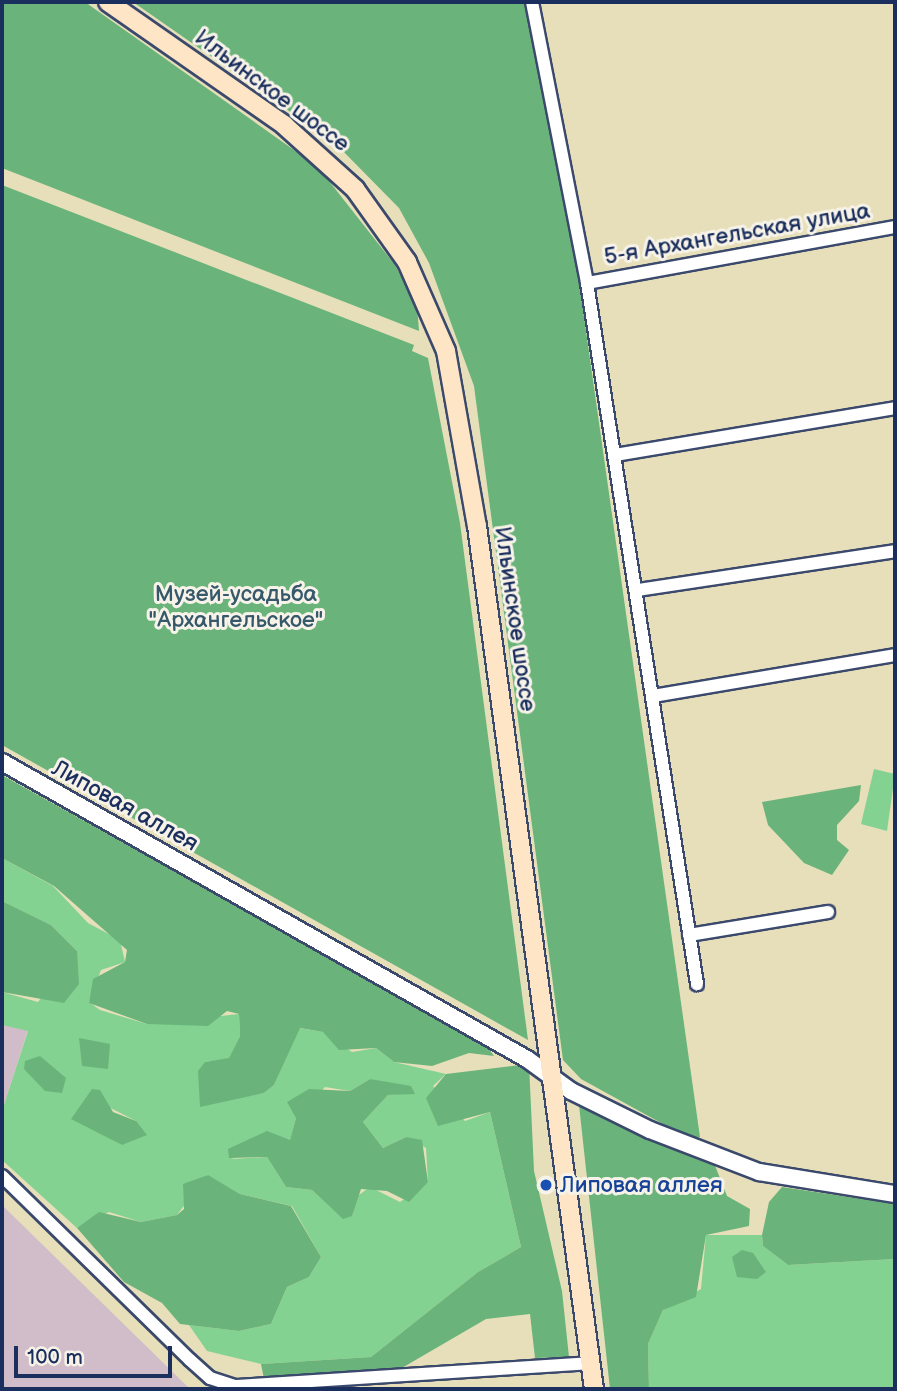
<!DOCTYPE html>
<html>
<head>
<meta charset="utf-8">
<style>
  body { margin:0 }
  #map { position:relative; width:897px; height:1391px; overflow:hidden; background:#e7dfba; font-family:"Balsamiq Sans",sans-serif }
  div>[style] { position:absolute }
  .industrial>* { inset:0; background:#d1bdc9 }
  .green>* { inset:0; background:#83d291 }
  .forest>* { inset:0; background:#6ab47b }
  .roads { filter:drop-shadow(2px 0 #3a496c) drop-shadow(-2px 0 #3a496c) drop-shadow(0 2px #3a496c) drop-shadow(0 -2px #3a496c) }
  .minor>* { height:12px; margin:-6px; padding:0 6px; transform-origin:6px; border-radius:6px; background:#fff }
  .tertiary>* { height:16px; margin:-8px; padding:0 8px; transform-origin:8px; border-radius:8px; background:#fff }
  .secondary>* { height:18px; margin:-9px; padding:0 9px; transform-origin:9px; border-radius:9px; background:#fee5c5 }
  .dots>* { width:19px; height:19px; translate:-50% -50%; box-sizing:border-box; border:4px solid #f7f3e8; border-radius:50% }
  span { translate:-50% -50%; white-space:nowrap; text-align:center; line-height:1.15; -webkit-text-stroke:6px #f7f3e8; paint-order:stroke }
  .street-label { font-size:23px; color:#1b2f5e }
  .park-label { font-size:23px; color:#35586b }
  .transit-label { font-size:23px; color:#164399 }
  .left { translate:0 -50%; text-align:left }
  .frame { position:absolute; inset:0; border:4px solid #1b2f5e; pointer-events:none }
  .scale { position:absolute; left:14px; top:1346px; width:158px; height:32px; box-sizing:border-box; border:4px solid #1b2f5e; border-top:0; padding-left:9px; font-size:21px; line-height:24px; white-space:nowrap; color:#1b2f5e; -webkit-text-stroke:5px #f7f3e8; paint-order:stroke }
</style>
</head>
<body>
<div id="map">
  <div class="industrial">
    <i style="clip-path:polygon(2px 1025px,28px 1030px,2px 1111px)"></i>
    <i style="clip-path:polygon(2px 1205px,190px 1389px,2px 1389px)"></i>
  </div>
  <div class="green">
    <i style="clip-path:polygon(874px 769px,895px 774px,887px 831px,861px 824px)"></i>
    <i style="clip-path:polygon(evenodd,2px 858px,53px 886px,88px 923px,120px 940px,125px 962px,101px 970px,89px 1002px,100px 1010px,147px 1024px,239px 1014px,240px 1036px,229px 1059px,205px 1062px,203px 1104px,264px 1093px,274px 1085px,299px 1028px,323px 1032px,352px 1052px,376px 1048px,394px 1062px,446px 1074px,433px 1086px,465px 1121px,490px 1112px,521px 1247px,478px 1272px,371px 1357px,261px 1364px,207px 1351px,189px 1325px,239px 1331px,271px 1324px,287px 1287px,309px 1277px,321px 1257px,292px 1206px,240px 1194px,207px 1175px,177px 1215px,141px 1222px,109px 1212px,77px 1228px,2px 1160px,2px 1111px,28px 1031px,2px 1025px,2px 992px,38px 1002px,77px 951px,51px 925px,2px 901px,2px 858px,370px 1079px,414px 1093px,388px 1095px,363px 1122px,383px 1148px,406px 1137px,426px 1148px,428px 1182px,400px 1202px,370px 1187px,356px 1197px,352px 1216px,337px 1213px,312px 1190px,286px 1187px,267px 1157px,231px 1159px,290px 1141px,296px 1118px,325px 1087px,350px 1091px,370px 1079px,2px 858px,87px 1096px,136px 1121px,122px 1145px,79px 1119px,87px 1096px)"></i>
    <i style="clip-path:polygon(706px 1235px,762px 1235px,763px 1246px,788px 1265px,895px 1259px,895px 1389px,649px 1389px,648px 1344px,663px 1310px,701px 1289px)"></i>
  </div>
  <div class="forest">
    <i style="clip-path:polygon(2px 2px,85px 2px,318px 167px,395px 265px,417px 306px,419px 331px,2px 168px)"></i>
    <i style="clip-path:polygon(133px 2px,525px 2px,579px 281px,700px 1137px,692px 1140px,581px 1079px,563px 1060px,474px 386px,429px 263px,399px 208px,335px 143px)"></i>
    <i style="clip-path:polygon(2px 185px,414px 345px,412px 351px,428px 358px,460px 523px,528px 1040px,2px 745px)"></i>
    <i style="clip-path:polygon(2px 775px,486px 1045px,494px 1056px,469px 1053px,432px 1066px,394px 1062px,376px 1048px,339px 1050px,323px 1032px,300px 1028px,274px 1085px,264px 1093px,200px 1107px,198px 1071px,205px 1062px,229px 1058px,240px 1036px,239px 1014px,227px 1011px,208px 1026px,147px 1024px,89px 1003px,93px 979px,125px 962px,127px 950px,54px 886px,2px 858px)"></i>
    <i style="clip-path:polygon(861px 785px,859px 801px,837px 825px,837px 840px,849px 850px,832px 875px,804px 863px,768px 825px,762px 802px)"></i>
    <i style="clip-path:polygon(2px 901px,51px 925px,77px 951px,79px 984px,64px 1003px,2px 992px)"></i>
    <i style="clip-path:polygon(79px 1038px,110px 1044px,108px 1069px,82px 1066px)"></i>
    <i style="clip-path:polygon(40px 1056px,66px 1078px,62px 1093px,45px 1091px,24px 1069px,25px 1061px)"></i>
    <i style="clip-path:polygon(529px 1064px,534px 1171px,562px 1291px,569px 1357px,535px 1358px,530px 1314px,486px 1319px,395px 1372px,264px 1379px,261px 1364px,371px 1357px,478px 1272px,521px 1247px,490px 1112px,438px 1126px,426px 1098px,446px 1074px)"></i>
    <i style="clip-path:polygon(370px 1079px,411px 1086px,415px 1094px,388px 1095px,363px 1122px,383px 1148px,406px 1137px,422px 1140px,428px 1182px,409px 1202px,387px 1191px,361px 1189px,352px 1216px,343px 1219px,312px 1190px,286px 1187px,267px 1157px,229px 1158px,228px 1149px,267px 1131px,290px 1140px,296px 1118px,287px 1102px,309px 1089px,350px 1091px)"></i>
    <i style="clip-path:polygon(92px 1089px,100px 1090px,113px 1112px,136px 1121px,147px 1135px,122px 1145px,71px 1119px)"></i>
    <i style="clip-path:polygon(579px 1105px,714px 1163px,727px 1196px,750px 1209px,749px 1226px,706px 1235px,696px 1297px,663px 1310px,648px 1344px,649px 1389px,610px 1389px)"></i>
    <i style="clip-path:polygon(208px 1175px,240px 1194px,291px 1206px,321px 1257px,309px 1277px,287px 1287px,271px 1324px,239px 1331px,180px 1324px,162px 1303px,124px 1282px,77px 1228px,99px 1212px,141px 1222px,177px 1215px,184px 1209px,183px 1184px)"></i>
    <i style="clip-path:polygon(782px 1187px,895px 1204px,895px 1259px,788px 1265px,763px 1246px,762px 1235px,769px 1202px)"></i>
    <i style="clip-path:polygon(742px 1250px,753px 1253px,766px 1272px,757px 1279px,737px 1277px,732px 1257px)"></i>
  </div>
  <div class="roads">
    <div class="minor">
      <i style="left:532px;top:2px;width:286px;rotate:78.9deg"></i>
      <i style="left:587px;top:283px;width:710px;rotate:81.08deg"></i>
      <i style="left:587px;top:283px;width:313px;rotate:-10.3deg"></i>
      <i style="left:615px;top:455px;width:284px;rotate:-9.5deg"></i>
      <i style="left:638px;top:590px;width:260px;rotate:-8.6deg"></i>
      <i style="left:653px;top:696px;width:245px;rotate:-9.6deg"></i>
      <i style="left:689px;top:935px;width:141px;rotate:-9.4deg"></i>
      <i style="left:2px;top:1176px;width:263px;rotate:44.4deg"></i>
      <i style="left:190px;top:1360px;width:27px;rotate:42deg"></i>
      <i style="left:210px;top:1378px;width:26px;rotate:18deg"></i>
      <i style="left:235px;top:1386px;width:356px;rotate:-3.7deg"></i>
    </div>
    <div class="tertiary">
      <i style="left:2px;top:762px;width:603px;rotate:29.5deg"></i>
      <i style="left:527px;top:1059px;width:54px;rotate:36deg"></i>
      <i style="left:571px;top:1091px;width:88px;rotate:26.3deg"></i>
      <i style="left:650px;top:1130px;width:117px;rotate:21.1deg"></i>
      <i style="left:759px;top:1172px;width:138px;rotate:9.2deg"></i>
    </div>
    <div class="secondary">
      <i style="left:108px;top:2px;width:215px;rotate:34.9deg"></i>
      <i style="left:284px;top:125px;width:96px;rotate:42deg"></i>
      <i style="left:355px;top:189px;width:90px;rotate:54.5deg"></i>
      <i style="left:407px;top:262px;width:97px;rotate:66.3deg"></i>
      <i style="left:446px;top:351px;width:178px;rotate:80deg"></i>
      <i style="left:477px;top:526px;width:871px;rotate:82.28deg"></i>
    </div>
  </div>
  <div class="dots">
    <i style="left:546px;top:1185px;background:#1a4fb4"></i>
  </div>
  <div class="street-label">
    <span style="left:272px;top:91px;rotate:37deg">Ильинское шоссе</span>
    <span style="left:737px;top:234px;rotate:-10deg">5-я Архангельская улица</span>
    <span style="left:515px;top:619px;rotate:82deg">Ильинское шоссе</span>
    <span style="left:125px;top:806px;rotate:29deg">Липовая аллея</span>
  </div>
  <div class="park-label">
    <span style="left:236px;top:607px">Музей-усадьба<br>"Архангельское"</span>
  </div>
  <div class="transit-label">
    <span class="left" style="left:560px;top:1185px">Липовая аллея</span>
  </div>
  <div class="frame"></div>
  <div class="scale">100 m</div>
</div>
</body>
</html>
